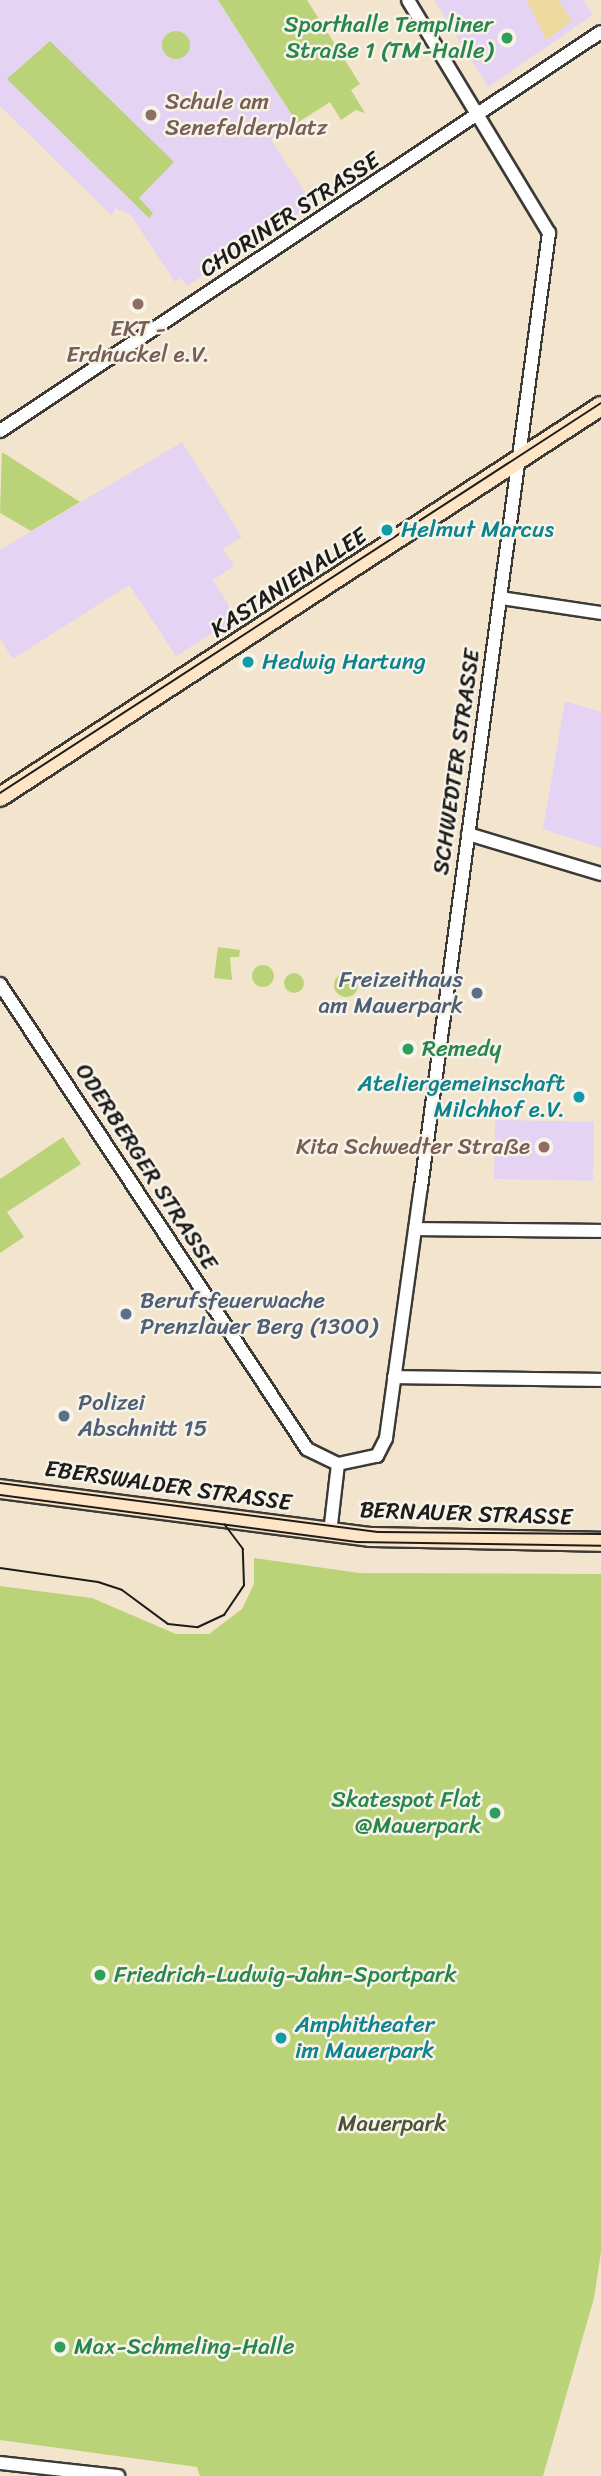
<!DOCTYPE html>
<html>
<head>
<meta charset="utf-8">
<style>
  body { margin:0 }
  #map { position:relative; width:601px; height:2476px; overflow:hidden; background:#f3e5cd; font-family:Sriracha,sans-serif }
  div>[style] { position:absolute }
  .built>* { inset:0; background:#e4d3f2; transform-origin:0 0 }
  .green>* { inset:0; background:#bbd378 }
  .round { border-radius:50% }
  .sand>* { inset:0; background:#eeda9e }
  .roads { filter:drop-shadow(2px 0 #3c3a37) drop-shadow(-2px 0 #3c3a37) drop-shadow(0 2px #3c3a37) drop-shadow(0 -2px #3c3a37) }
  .street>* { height:12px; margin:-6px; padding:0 6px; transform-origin:6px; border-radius:6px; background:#fff }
  .secondary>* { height:18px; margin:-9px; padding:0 9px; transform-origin:9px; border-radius:9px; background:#fde5c5 }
  .tram>* { height:2px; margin:-1px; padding:0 1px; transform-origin:1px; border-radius:1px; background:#1c1c1c }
  .dots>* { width:19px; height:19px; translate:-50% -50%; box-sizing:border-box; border:4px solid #f7f3e8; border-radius:50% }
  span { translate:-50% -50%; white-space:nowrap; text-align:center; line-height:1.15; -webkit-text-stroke:5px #f7f3e8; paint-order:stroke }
  .leisure-label { font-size:23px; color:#27864d }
  .right { translate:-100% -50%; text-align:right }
  .left { translate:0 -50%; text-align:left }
  .education-label { font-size:23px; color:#785e54 }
  .street-label { font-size:23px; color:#1c1c1c }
  .culture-label { font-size:23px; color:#0d838f }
  .service-label { font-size:23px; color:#4e5e75 }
  .park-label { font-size:23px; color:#4c5338 }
</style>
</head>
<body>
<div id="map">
  <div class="built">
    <i style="clip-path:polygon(0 0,218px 0,298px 125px,271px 140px,313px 204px,187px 286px,181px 278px,175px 282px,130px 214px,115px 208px,112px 216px,0 106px)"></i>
    <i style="clip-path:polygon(434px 0,583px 0,593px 15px,488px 87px)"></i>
    <i style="clip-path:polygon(182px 442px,242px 537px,223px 549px,234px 566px,213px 580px,237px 618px,176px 656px,129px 585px,13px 659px,0 639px,0 550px)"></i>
    <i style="clip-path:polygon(565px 701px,601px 712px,601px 848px,543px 829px)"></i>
    <i style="left:495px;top:1120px;width:99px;height:59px;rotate:1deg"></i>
  </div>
  <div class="green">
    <i style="clip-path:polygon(218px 0,307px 0,360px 84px,351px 90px,365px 113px,356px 110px,341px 120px,330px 102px,297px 123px)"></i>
    <i class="round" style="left:162px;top:31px;width:28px;height:28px"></i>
    <i style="clip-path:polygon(50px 41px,174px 162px,139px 198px,153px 213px,149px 218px,7px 79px)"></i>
    <i style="clip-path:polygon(2px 452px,80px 502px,31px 531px,0 513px)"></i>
    <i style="clip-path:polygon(218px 947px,240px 950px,239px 957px,230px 957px,232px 980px,214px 978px)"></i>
    <i class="round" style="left:252px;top:965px;width:22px;height:22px"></i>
    <i class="round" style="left:334px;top:973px;width:24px;height:24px"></i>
    <i class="round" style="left:284px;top:973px;width:20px;height:20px"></i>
    <i style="clip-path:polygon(63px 1137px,81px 1164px,7px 1212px,24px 1237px,0 1253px,0 1179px)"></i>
    <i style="clip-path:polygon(254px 1558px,359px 1573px,601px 1574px,601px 2252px,594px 2298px,543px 2476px,200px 2476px,197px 2467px,0 2440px,0 1586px,92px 1598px,176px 1634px,209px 1634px,242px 1609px,254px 1584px)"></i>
  </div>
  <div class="sand">
    <i style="clip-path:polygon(527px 0,558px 0,572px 21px,546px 40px)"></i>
  </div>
  <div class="roads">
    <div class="street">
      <i style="left:0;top:431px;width:721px;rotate:-33.58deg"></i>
      <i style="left:501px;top:598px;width:101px;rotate:8.5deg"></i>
      <i style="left:468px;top:834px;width:139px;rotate:16.7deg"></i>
      <i style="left:0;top:984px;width:557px;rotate:56.57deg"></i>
      <i style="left:307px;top:1449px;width:34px;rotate:26deg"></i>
      <i style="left:338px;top:1464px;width:40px;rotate:-12deg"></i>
      <i style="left:377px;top:1456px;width:20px;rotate:-63deg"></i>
      <i style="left:386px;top:1438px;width:253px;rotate:-82.1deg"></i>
      <i style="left:421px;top:1187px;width:963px;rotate:-82.36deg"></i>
      <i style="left:549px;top:233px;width:272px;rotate:-121.2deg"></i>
      <i style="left:415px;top:1229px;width:186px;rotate:0.6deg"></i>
      <i style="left:394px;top:1377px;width:207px;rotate:0.8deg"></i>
      <i style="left:330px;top:1533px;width:69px;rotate:-83.4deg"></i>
      <i style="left:0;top:2463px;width:119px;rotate:6.3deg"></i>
    </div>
    <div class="secondary">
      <i style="left:0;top:797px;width:717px;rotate:-33.05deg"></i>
      <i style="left:0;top:1489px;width:373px;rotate:7.4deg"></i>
      <i style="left:370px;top:1537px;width:231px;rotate:1.2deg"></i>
    </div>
  </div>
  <div class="tram">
    <i style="left:0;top:793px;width:716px;rotate:-32.98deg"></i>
    <i style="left:0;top:1483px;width:381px;rotate:7.4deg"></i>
    <i style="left:378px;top:1532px;width:223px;rotate:0.5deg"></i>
    <i style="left:0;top:1495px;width:360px;rotate:7.5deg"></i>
    <i style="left:357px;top:1542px;width:244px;rotate:0.9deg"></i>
    <i style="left:0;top:1568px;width:99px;rotate:8.1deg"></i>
    <i style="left:98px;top:1582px;width:25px;rotate:18deg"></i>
    <i style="left:122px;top:1590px;width:57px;rotate:36.5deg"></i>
    <i style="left:168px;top:1624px;width:30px;rotate:6deg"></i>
    <i style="left:198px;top:1627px;width:29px;rotate:-25deg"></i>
    <i style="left:224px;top:1615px;width:36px;rotate:-56deg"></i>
    <i style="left:244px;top:1585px;width:36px;rotate:-92deg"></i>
    <i style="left:243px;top:1549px;width:31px;rotate:-127deg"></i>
  </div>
  <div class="dots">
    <i style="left:507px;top:38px;background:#2e9e5b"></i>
    <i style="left:151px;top:115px;background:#8d6e63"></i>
    <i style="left:138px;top:304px;background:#8d6e63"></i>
    <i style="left:387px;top:530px;background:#0f9aa8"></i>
    <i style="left:248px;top:662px;background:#0f9aa8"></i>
    <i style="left:477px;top:993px;background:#5c6f8a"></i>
    <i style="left:408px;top:1049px;background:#2e9e5b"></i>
    <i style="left:579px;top:1097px;background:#0f9aa8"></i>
    <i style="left:544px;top:1147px;background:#8d6e63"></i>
    <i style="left:126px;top:1314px;background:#5c6f8a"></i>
    <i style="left:64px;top:1416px;background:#5c6f8a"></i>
    <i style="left:495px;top:1813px;background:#2e9e5b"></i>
    <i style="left:100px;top:1975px;background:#2e9e5b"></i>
    <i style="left:281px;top:2038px;background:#0f9aa8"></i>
    <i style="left:60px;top:2347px;background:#2e9e5b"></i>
  </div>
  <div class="leisure-label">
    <span class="right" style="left:493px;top:38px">Sporthalle Templiner<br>Straße 1 (TM-Halle)</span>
    <span class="left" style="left:422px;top:1049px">Remedy</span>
    <span class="right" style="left:481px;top:1813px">Skatespot Flat<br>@Mauerpark</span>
    <span class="left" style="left:114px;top:1975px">Friedrich-Ludwig-Jahn-Sportpark</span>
    <span class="left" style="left:74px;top:2347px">Max-Schmeling-Halle</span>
  </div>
  <div class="education-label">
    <span class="left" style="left:165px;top:115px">Schule am<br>Senefelderplatz</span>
    <span style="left:138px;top:342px">EKT -<br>Erdnuckel e.V.</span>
    <span class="right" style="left:530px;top:1147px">Kita Schwedter Straße</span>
  </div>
  <div class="street-label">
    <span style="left:290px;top:215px;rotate:-33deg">CHORINER STRASSE</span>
    <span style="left:289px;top:583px;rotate:-33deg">KASTANIENALLEE</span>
    <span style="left:457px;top:762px;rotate:-82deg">SCHWEDTER STRASSE</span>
    <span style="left:146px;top:1167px;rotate:57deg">ODERBERGER STRASSE</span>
    <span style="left:168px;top:1486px;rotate:8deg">EBERSWALDER STRASSE</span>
    <span style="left:466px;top:1514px;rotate:2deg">BERNAUER STRASSE</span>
  </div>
  <div class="culture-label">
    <span class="left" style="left:401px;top:530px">Helmut Marcus</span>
    <span class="left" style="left:262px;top:662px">Hedwig Hartung</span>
    <span class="right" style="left:565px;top:1097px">Ateliergemeinschaft<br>Milchhof e.V.</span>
    <span class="left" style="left:295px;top:2038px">Amphitheater<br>im Mauerpark</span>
  </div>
  <div class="service-label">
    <span class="right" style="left:463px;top:993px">Freizeithaus<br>am Mauerpark</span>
    <span class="left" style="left:140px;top:1314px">Berufsfeuerwache<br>Prenzlauer Berg (1300)</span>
    <span class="left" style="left:78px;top:1416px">Polizei<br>Abschnitt 15</span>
  </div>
  <div class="park-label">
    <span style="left:392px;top:2124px">Mauerpark</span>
  </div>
</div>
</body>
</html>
